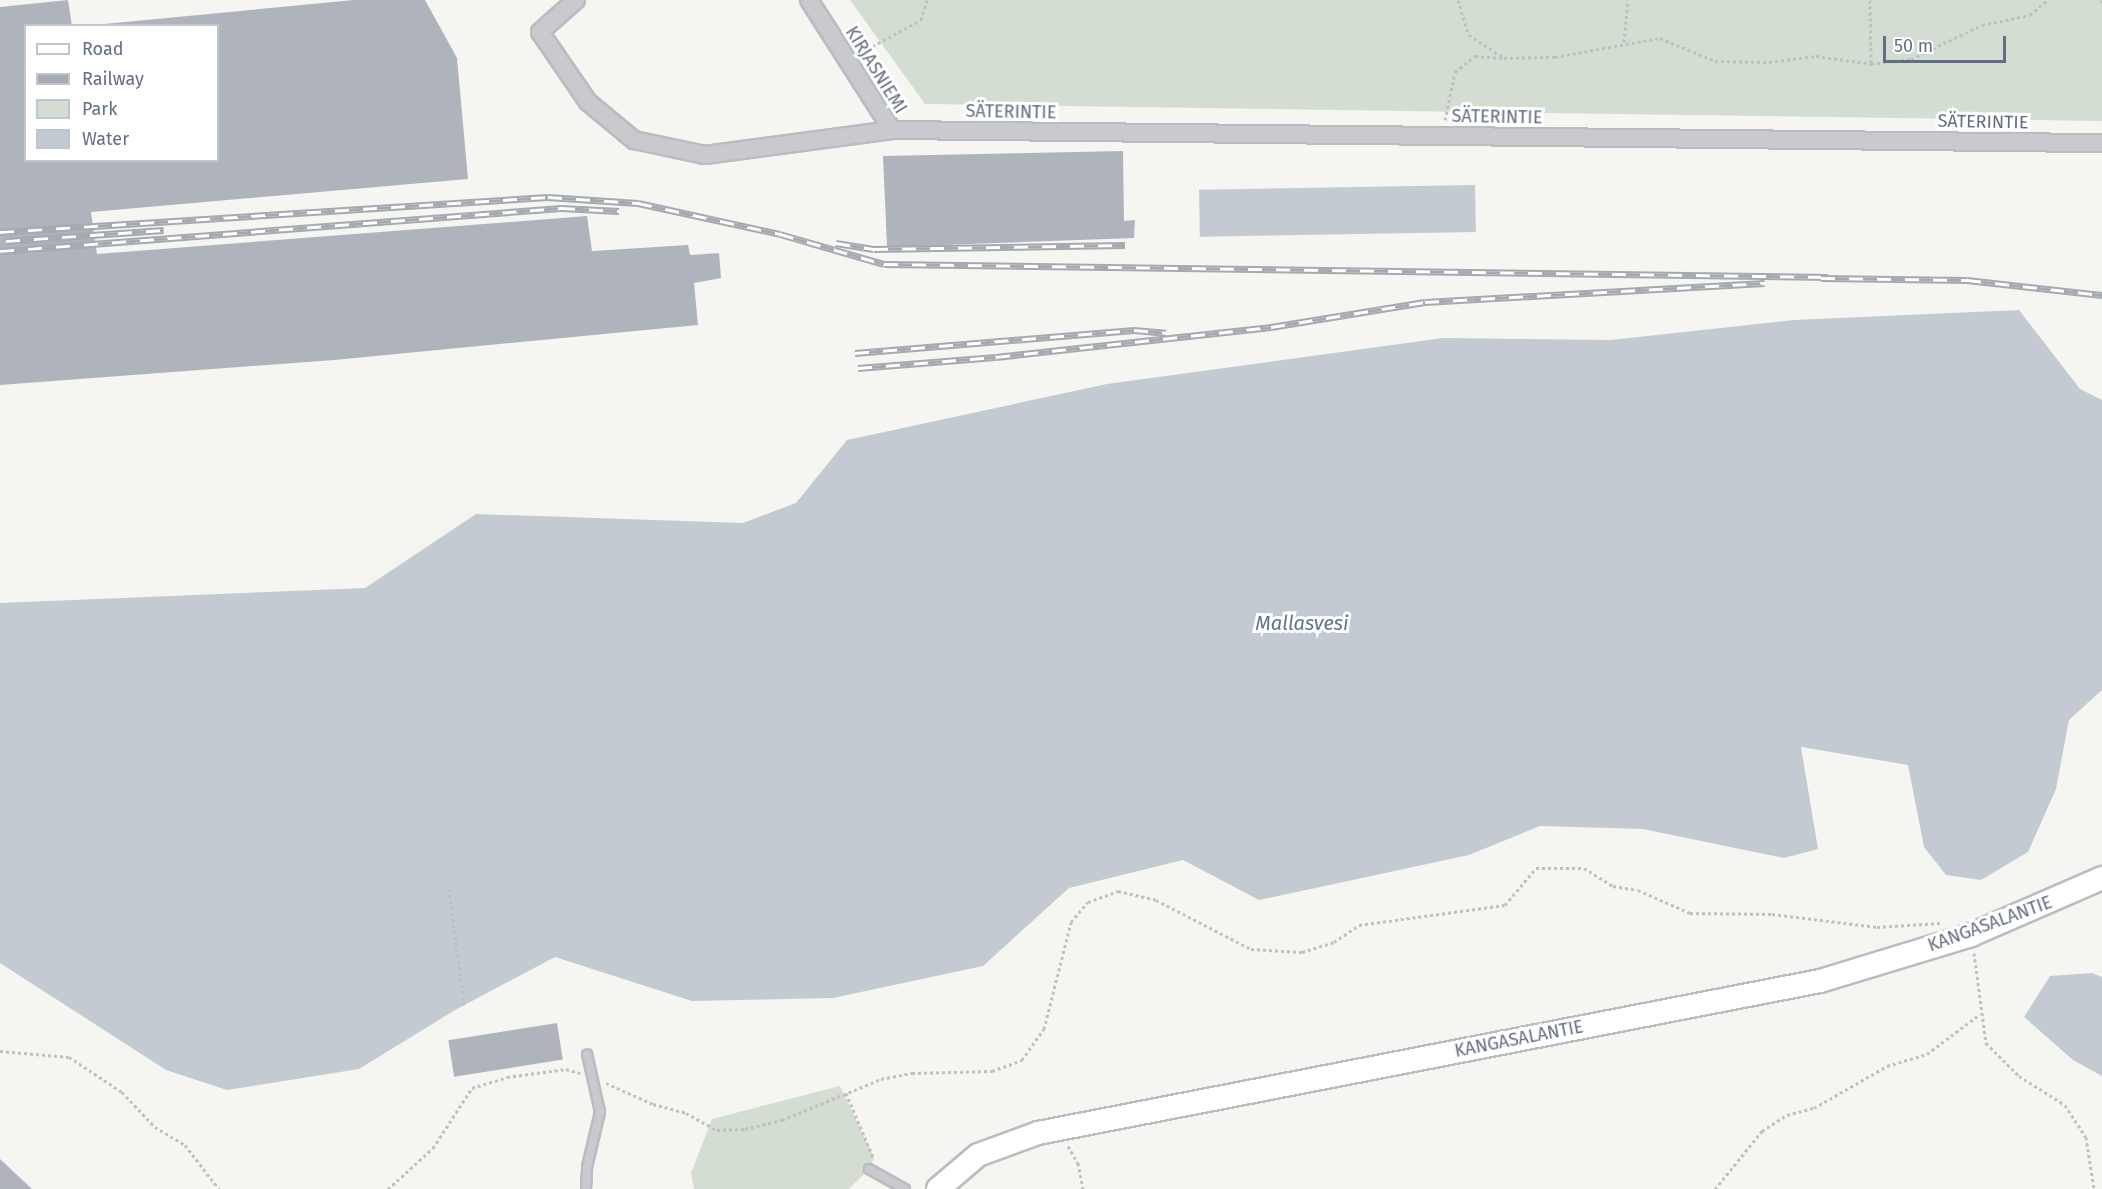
<!DOCTYPE html>
<html>
<head>
<meta charset="utf-8">
<style>
  body { margin:0 }
  #map { position:relative; width:2102px; height:1189px; overflow:hidden; background:#f5f6f2; font-family:"Fira Sans",sans-serif }
  div>[style] { position:absolute }
  .green>* { inset:0; background:#d4ddd2 }
  .water>* { inset:0; background:#c3cad1; transform-origin:0 0 }
  .building>* { inset:0; background:#afb4bc; transform-origin:0 0 }
  .path>* { height:3px; margin-top:-1.5px; transform-origin:0; background:repeating-linear-gradient(90deg,#bfc0c2 0 3px,transparent 0 6px) }
  .roads { filter:drop-shadow(2px 0 #babcc2) drop-shadow(-2px 0 #babcc2) drop-shadow(0 2px #babcc2) drop-shadow(0 -2px #babcc2) }
  .lane>* { height:8px; margin:-4px; padding:0 4px; transform-origin:4px; border-radius:4px; background:#c8cace }
  .street>* { height:16px; margin:-8px; padding:0 8px; transform-origin:8px; border-radius:8px; background:#c8cace }
  .secondary>* { height:22px; margin:-11px; padding:0 11px; transform-origin:11px; border-radius:11px; background:#fff }
  .rail>* { height:7px; margin-top:-3.5px; transform-origin:0; background:repeating-linear-gradient(90deg,#fff 0 14px,#a5a9b0 0 28px); box-sizing:border-box; border-block:2px solid #a5a9b0 }
  span { translate:-50% -50%; white-space:nowrap; text-align:center; line-height:1.15; -webkit-text-stroke:6px #fff; paint-order:stroke }
  .street-label { font-size:18px; color:#636e84 }
  .water-label { font-size:20px; color:#637688; font-style:italic }
  .legend { position:absolute; left:24px; top:24px; width:195px; height:138px; box-sizing:border-box; background:#fff; border:2px solid #c1c5ce; margin:0; padding:8px 10px; list-style:none; font-size:18px; color:#636e84 }
  .legend li { display:flex; align-items:center; gap:12px; height:30px }
  .legend b { width:30px; border:2px solid #c1c5ce }
  .scale { position:absolute; left:1883px; top:36px; width:123px; height:27px; box-sizing:border-box; border:3px solid #636e84; border-top:0; padding-left:8px; font-size:18px; line-height:21px; white-space:nowrap; color:#636e84; -webkit-text-stroke:4px #fff; paint-order:stroke }
</style>
</head>
<body>
<div id="map">
  <div class="green">
    <i style="clip-path:polygon(850px 0,2102px 0,2102px 121px,925px 104px)"></i>
    <i style="clip-path:polygon(840px 1086px,874px 1158px,869px 1169px,849px 1189px,694px 1189px,691px 1173px,712px 1119px)"></i>
  </div>
  <div class="water">
    <i style="left:1475px;top:185px;width:47px;height:276px;rotate:89deg"></i>
    <i style="clip-path:polygon(2019px 310px,2080px 389px,2102px 400px,2102px 690px,2069px 720px,2056px 789px,2028px 852px,1981px 880px,1946px 875px,1924px 847px,1908px 765px,1801px 747px,1818px 849px,1784px 858px,1643px 829px,1540px 826px,1469px 855px,1259px 900px,1183px 860px,1069px 888px,983px 966px,833px 998px,692px 1001px,555px 957px,455px 1010px,359px 1069px,227px 1090px,166px 1070px,0 963px,0 603px,365px 588px,476px 514px,743px 523px,796px 503px,847px 440px,1107px 384px,1443px 338px,1611px 340px,1794px 320px)"></i>
    <i style="clip-path:polygon(2092px 973px,2102px 977px,2102px 1076px,2073px 1060px,2024px 1017px,2050px 976px)"></i>
  </div>
  <div class="building">
    <i style="clip-path:polygon(68px 0,72px 26px,26px 26px,26px 160px,218px 160px,218px 26px,104px 24px,354px 0,425px 0,457px 58px,468px 179px,91px 212px,97px 254px,587px 216px,592px 251px,688px 245px,690px 255px,719px 253px,721px 278px,694px 283px,698px 325px,334px 360px,0 385px,0 7px)"></i>
    <i style="clip-path:polygon(1123px 151px,1124px 221px,1135px 220px,1134px 238px,887px 247px,883px 156px)"></i>
    <i style="left:557px;top:1023px;width:37px;height:110px;rotate:81deg"></i>
    <i style="clip-path:polygon(0 1159px,32px 1189px,0 1189px)"></i>
  </div>
  <div class="path">
    <i style="left:1458px;top:0;width:37px;rotate:73deg"></i>
    <i style="left:1469px;top:35px;width:42px;rotate:33.3deg"></i>
    <i style="left:1504px;top:58px;width:51px;rotate:-1.1deg"></i>
    <i style="left:1555px;top:57px;width:107px;rotate:-10.3deg"></i>
    <i style="left:1660px;top:38px;width:60px;rotate:22.7deg"></i>
    <i style="left:1715px;top:61px;width:54px;rotate:1.1deg"></i>
    <i style="left:1769px;top:62px;width:47px;rotate:-7.3deg"></i>
    <i style="left:1816px;top:56px;width:56px;rotate:8.3deg"></i>
    <i style="left:1871px;top:64px;width:40px;rotate:-7.1deg"></i>
    <i style="left:1911px;top:59px;width:79px;rotate:-25.6deg"></i>
    <i style="left:1982px;top:25px;width:49px;rotate:-11.8deg"></i>
    <i style="left:2030px;top:15px;width:23px;rotate:-41deg"></i>
    <i style="left:1870px;top:0;width:64px;rotate:89.1deg"></i>
    <i style="left:2101px;top:0;width:3px;rotate:72deg"></i>
    <i style="left:1624px;top:42px;width:42px;rotate:-84.6deg"></i>
    <i style="left:862px;top:52px;width:67px;rotate:-28.5deg"></i>
    <i style="left:921px;top:20px;width:21px;rotate:-73deg"></i>
    <i style="left:1445px;top:120px;width:49px;rotate:-78.2deg"></i>
    <i style="left:1455px;top:72px;width:26px;rotate:-39deg"></i>
    <i style="left:1475px;top:56px;width:27px;rotate:4deg"></i>
    <i style="left:449px;top:889px;width:117px;rotate:82.6deg"></i>
    <i style="left:1974px;top:953px;width:91px;rotate:82.4deg"></i>
    <i style="left:1986px;top:1043px;width:47px;rotate:45deg"></i>
    <i style="left:2019px;top:1076px;width:54px;rotate:32.2deg"></i>
    <i style="left:2065px;top:1105px;width:38px;rotate:57deg"></i>
    <i style="left:2086px;top:1137px;width:53px;rotate:81.3deg"></i>
    <i style="left:0;top:1051px;width:69px;rotate:5deg"></i>
    <i style="left:69px;top:1057px;width:64px;rotate:33.4deg"></i>
    <i style="left:122px;top:1092px;width:48px;rotate:46.7deg"></i>
    <i style="left:155px;top:1127px;width:35px;rotate:31deg"></i>
    <i style="left:185px;top:1145px;width:56px;rotate:52.3deg"></i>
    <i style="left:606px;top:1083px;width:51px;rotate:24.1deg"></i>
    <i style="left:653px;top:1104px;width:34px;rotate:15deg"></i>
    <i style="left:686px;top:1113px;width:35px;rotate:29deg"></i>
    <i style="left:717px;top:1130px;width:28px;rotate:-2deg"></i>
    <i style="left:745px;top:1129px;width:38px;rotate:-14deg"></i>
    <i style="left:782px;top:1120px;width:107px;rotate:-22.5deg"></i>
    <i style="left:881px;top:1079px;width:32px;rotate:-11deg"></i>
    <i style="left:912px;top:1073px;width:80px;rotate:-1.4deg"></i>
    <i style="left:992px;top:1071px;width:32px;rotate:-20deg"></i>
    <i style="left:1022px;top:1060px;width:38px;rotate:-55deg"></i>
    <i style="left:1044px;top:1029px;width:110px;rotate:-75.8deg"></i>
    <i style="left:1071px;top:922px;width:26px;rotate:-50deg"></i>
    <i style="left:1088px;top:902px;width:32px;rotate:-20deg"></i>
    <i style="left:1118px;top:891px;width:39px;rotate:13deg"></i>
    <i style="left:1156px;top:900px;width:107px;rotate:27.3deg"></i>
    <i style="left:1251px;top:949px;width:51px;rotate:3.4deg"></i>
    <i style="left:1302px;top:952px;width:34px;rotate:-17deg"></i>
    <i style="left:1334px;top:942px;width:30px;rotate:-34deg"></i>
    <i style="left:1359px;top:925px;width:147px;rotate:-7.8deg"></i>
    <i style="left:1505px;top:905px;width:48px;rotate:-50deg"></i>
    <i style="left:1536px;top:868px;width:48px"></i>
    <i style="left:1584px;top:868px;width:34px;rotate:32deg"></i>
    <i style="left:1613px;top:886px;width:25px;rotate:9deg"></i>
    <i style="left:1638px;top:890px;width:57px;rotate:23.9deg"></i>
    <i style="left:1690px;top:913px;width:82px;rotate:0.7deg"></i>
    <i style="left:1772px;top:914px;width:106px;rotate:7.1deg"></i>
    <i style="left:1877px;top:927px;width:63px;rotate:-3.6deg"></i>
    <i style="left:846px;top:1093px;width:69px;rotate:67.1deg"></i>
    <i style="left:1068px;top:1146px;width:20px;rotate:60deg"></i>
    <i style="left:1078px;top:1163px;width:26px;rotate:79deg"></i>
    <i style="left:388px;top:1189px;width:61px;rotate:-42.3deg"></i>
    <i style="left:433px;top:1148px;width:72px;rotate:-57deg"></i>
    <i style="left:472px;top:1088px;width:37px;rotate:-17deg"></i>
    <i style="left:507px;top:1077px;width:60px;rotate:-7.7deg"></i>
    <i style="left:566px;top:1069px;width:15px;rotate:16deg"></i>
    <i style="left:1715px;top:1189px;width:75px;rotate:-51deg"></i>
    <i style="left:1762px;top:1131px;width:30px;rotate:-33deg"></i>
    <i style="left:1787px;top:1115px;width:28px;rotate:-15deg"></i>
    <i style="left:1814px;top:1108px;width:84px;rotate:-29.9deg"></i>
    <i style="left:1887px;top:1066px;width:42px;rotate:-16.7deg"></i>
    <i style="left:1927px;top:1054px;width:66px;rotate:-37deg"></i>
  </div>
  <div class="roads">
    <div class="lane">
      <i style="left:869px;top:1169px;width:41px;rotate:29.1deg"></i>
      <i style="left:586px;top:1189px;width:22px;rotate:-87deg"></i>
      <i style="left:587px;top:1167px;width:57px;rotate:-76.7deg"></i>
      <i style="left:600px;top:1112px;width:59px;rotate:-102.6deg"></i>
    </div>
    <div class="street">
      <i style="left:576px;top:0;width:48px;rotate:138.4deg"></i>
      <i style="left:540px;top:32px;width:85px;rotate:55.6deg"></i>
      <i style="left:588px;top:102px;width:60px;rotate:39.6deg"></i>
      <i style="left:634px;top:140px;width:73px;rotate:11.9deg"></i>
      <i style="left:705px;top:155px;width:189px;rotate:-7.6deg"></i>
      <i style="left:892px;top:130px;width:1210px;rotate:0.62deg"></i>
      <i style="left:809px;top:0;width:154px;rotate:57.4deg"></i>
    </div>
    <div class="secondary">
      <i style="left:938px;top:1189px;width:52px;rotate:-40.4deg"></i>
      <i style="left:978px;top:1155px;width:64px;rotate:-20.1deg"></i>
      <i style="left:1038px;top:1133px;width:797px;rotate:-11deg"></i>
      <i style="left:1820px;top:981px;width:158px;rotate:-16.9deg"></i>
      <i style="left:1971px;top:935px;width:143px;rotate:-23.5deg"></i>
    </div>
  </div>
  <div class="rail">
    <i style="left:0;top:232px;width:549px;rotate:-3.65deg"></i>
    <i style="left:548px;top:197px;width:90px;rotate:3.8deg"></i>
    <i style="left:638px;top:203px;width:145px;rotate:12.3deg"></i>
    <i style="left:780px;top:234px;width:108px;rotate:16.1deg"></i>
    <i style="left:884px;top:264px;width:944px;rotate:0.79deg"></i>
    <i style="left:6px;top:241px;width:158px;rotate:-4deg"></i>
    <i style="left:836px;top:243px;width:38px;rotate:9deg"></i>
    <i style="left:874px;top:249px;width:251px;rotate:-0.9deg"></i>
    <i style="left:0;top:251px;width:563px;rotate:-4.38deg"></i>
    <i style="left:561px;top:208px;width:58px;rotate:3deg"></i>
    <i style="left:1821px;top:278px;width:146px;rotate:0.8deg"></i>
    <i style="left:1967px;top:280px;width:136px;rotate:6.3deg"></i>
    <i style="left:855px;top:353px;width:280px;rotate:-4.7deg"></i>
    <i style="left:1134px;top:330px;width:32px;rotate:5deg"></i>
    <i style="left:858px;top:368px;width:138px;rotate:-4.6deg"></i>
    <i style="left:996px;top:357px;width:277px;rotate:-6.2deg"></i>
    <i style="left:1271px;top:327px;width:156px;rotate:-9.2deg"></i>
    <i style="left:1425px;top:302px;width:340px;rotate:-3.2deg"></i>
  </div>
  <div class="street-label">
    <span style="left:876px;top:70px;rotate:58deg">KIRJASNIEMI</span>
    <span style="left:1011px;top:112px;rotate:1deg">SÄTERINTIE</span>
    <span style="left:1497px;top:117px;rotate:1deg">SÄTERINTIE</span>
    <span style="left:1983px;top:122px;rotate:1deg">SÄTERINTIE</span>
    <span style="left:1990px;top:924px;rotate:-20deg">KANGASALANTIE</span>
    <span style="left:1519px;top:1039px;rotate:-11deg">KANGASALANTIE</span>
  </div>
  <div class="water-label">
    <span style="left:1302px;top:623px">Mallasvesi</span>
  </div>
  <ul class="legend">
  <li><b style="height:8px;background:#fff"></b>Road</li>
  <li><b style="height:8px;background:#a5a9b0"></b>Railway</li>
  <li><b style="height:16px;background:#d4ddd2"></b>Park</li>
  <li><b style="height:16px;background:#c3cad1"></b>Water</li>
  </ul>
  <div class="scale">50 m</div>
</div>
</body>
</html>
